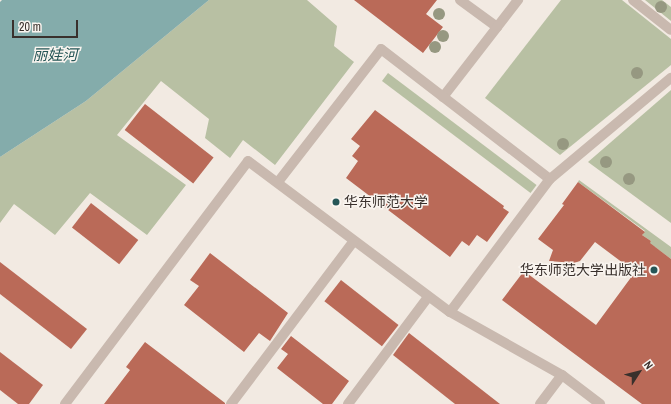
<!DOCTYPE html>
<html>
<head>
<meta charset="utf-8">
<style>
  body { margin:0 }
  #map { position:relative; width:671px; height:404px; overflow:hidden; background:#f2eae2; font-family:"Archivo Narrow","Noto Sans SC",sans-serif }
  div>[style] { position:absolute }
  .green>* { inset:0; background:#b8c0a3; transform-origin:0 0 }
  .water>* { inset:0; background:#84acab }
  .building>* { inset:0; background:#ba6a58; transform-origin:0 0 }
  .service>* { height:10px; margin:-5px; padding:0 5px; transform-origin:5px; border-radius:5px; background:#c9b9af }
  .trees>* { width:12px; height:12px; margin:-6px; border-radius:50%; background:#969881 }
  .dots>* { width:11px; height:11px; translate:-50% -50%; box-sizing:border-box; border:2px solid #f9f4ef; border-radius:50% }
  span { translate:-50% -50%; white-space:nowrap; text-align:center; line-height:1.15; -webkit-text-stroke:3px #f9f4ef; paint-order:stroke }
  .poi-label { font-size:14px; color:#39302c }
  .left { translate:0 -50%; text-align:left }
  .right { translate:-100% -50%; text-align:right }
  .water-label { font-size:15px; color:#265657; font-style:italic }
  .north { position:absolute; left:619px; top:352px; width:40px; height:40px; -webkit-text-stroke:3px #f9f4ef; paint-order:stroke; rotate:54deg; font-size:11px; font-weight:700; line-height:16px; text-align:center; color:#39302c }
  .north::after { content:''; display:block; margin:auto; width:14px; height:18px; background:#39302c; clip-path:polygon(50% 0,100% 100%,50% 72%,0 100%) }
  .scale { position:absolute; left:12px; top:20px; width:66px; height:18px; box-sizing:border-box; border:2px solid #39302c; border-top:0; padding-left:5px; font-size:12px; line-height:14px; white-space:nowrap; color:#39302c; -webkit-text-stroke:3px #f9f4ef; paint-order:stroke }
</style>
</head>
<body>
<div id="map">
  <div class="green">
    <i style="clip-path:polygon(209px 0,307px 0,337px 26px,334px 46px,354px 62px,275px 165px,243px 140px,230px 158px,205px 138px,209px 119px,161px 81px,117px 135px,186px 185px,147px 235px,90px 193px,55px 235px,14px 204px,0 223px,0 157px,86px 101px)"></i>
    <i style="clip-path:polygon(561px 0,622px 0,671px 39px,671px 65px,560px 155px,485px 98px)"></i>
    <i style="clip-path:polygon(645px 0,662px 0,671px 7px,671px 21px)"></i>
    <i style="left:388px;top:73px;width:186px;height:10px;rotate:37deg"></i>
    <i style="clip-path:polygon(671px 90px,671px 223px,588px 162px)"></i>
    <i style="clip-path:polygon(579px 180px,671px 247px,671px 259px,655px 247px,647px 246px,651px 241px,642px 235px,645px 231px,578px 182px)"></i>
  </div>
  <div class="water">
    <i style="clip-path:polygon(2px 0,209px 0,86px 101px,0 157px,0 2px)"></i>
  </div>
  <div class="building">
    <i style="clip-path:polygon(354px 0,437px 0,426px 14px,443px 27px,423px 53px)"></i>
    <i style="left:145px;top:104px;width:87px;height:33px;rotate:38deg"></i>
    <i style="clip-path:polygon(375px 110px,504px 206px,503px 208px,509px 212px,487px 242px,477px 235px,469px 246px,462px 241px,450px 257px,346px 178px,358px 161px,352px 156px,360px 146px,351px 139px)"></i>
    <i style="clip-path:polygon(578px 182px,645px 232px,642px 235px,651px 241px,650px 243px,671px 259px,671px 404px,642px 404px,502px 300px,524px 271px,596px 325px,635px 272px,595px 242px,580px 261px,574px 263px,549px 261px,553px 250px,538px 239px,564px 205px,562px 204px)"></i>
    <i style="left:91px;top:203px;width:60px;height:31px;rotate:38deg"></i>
    <i style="clip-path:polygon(210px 253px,288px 313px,270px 341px,259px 333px,244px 352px,184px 305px,199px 286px,190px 280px)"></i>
    <i style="clip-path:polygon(0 262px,87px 329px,71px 349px,0 294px)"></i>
    <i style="left:341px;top:280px;width:73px;height:27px;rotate:38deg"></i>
    <i style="clip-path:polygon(409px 333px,500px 404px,455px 404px,393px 355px)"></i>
    <i style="clip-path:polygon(291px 336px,349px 381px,332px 404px,323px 404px,277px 368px,288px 354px,281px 349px)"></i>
    <i style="clip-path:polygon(145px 342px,225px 403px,225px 404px,104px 404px,130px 370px,126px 367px)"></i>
    <i style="clip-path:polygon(0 352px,43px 385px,29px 404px,18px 404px,0 390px)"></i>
  </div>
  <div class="service">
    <i style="left:460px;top:0;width:46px;rotate:36.1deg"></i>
    <i style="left:633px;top:0;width:48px;rotate:38.3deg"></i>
    <i style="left:443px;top:97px;width:123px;rotate:-52.3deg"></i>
    <i style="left:278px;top:182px;width:168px;rotate:-52.2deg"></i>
    <i style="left:381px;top:49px;width:213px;rotate:37.6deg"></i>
    <i style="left:450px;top:312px;width:166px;rotate:-53.1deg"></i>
    <i style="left:550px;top:179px;width:158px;rotate:-39.9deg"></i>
    <i style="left:65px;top:404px;width:304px;rotate:-53deg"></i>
    <i style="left:248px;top:161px;width:252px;rotate:36.8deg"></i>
    <i style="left:450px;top:312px;width:129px;rotate:29.4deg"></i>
    <i style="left:562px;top:375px;width:48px;rotate:37.3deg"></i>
    <i style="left:231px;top:404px;width:204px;rotate:-53deg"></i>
    <i style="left:348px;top:404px;width:134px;rotate:-53.2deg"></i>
    <i style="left:540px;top:404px;width:36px;rotate:-53deg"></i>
  </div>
  <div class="trees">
    <i style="left:661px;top:7px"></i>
    <i style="left:439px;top:14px"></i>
    <i style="left:443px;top:36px"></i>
    <i style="left:435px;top:47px"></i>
    <i style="left:637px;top:73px"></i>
    <i style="left:563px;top:144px"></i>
    <i style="left:606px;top:162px"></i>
    <i style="left:629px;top:179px"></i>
  </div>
  <div class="dots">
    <i style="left:336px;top:202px;background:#265657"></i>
    <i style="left:654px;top:270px;background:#265657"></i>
  </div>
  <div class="poi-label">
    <span class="left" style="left:344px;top:202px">华东师范大学</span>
    <span class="right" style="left:646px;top:270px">华东师范大学出版社</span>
  </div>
  <div class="water-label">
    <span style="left:55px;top:55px">丽娃河</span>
  </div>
  <div class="north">N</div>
  <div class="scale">20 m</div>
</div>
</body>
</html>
